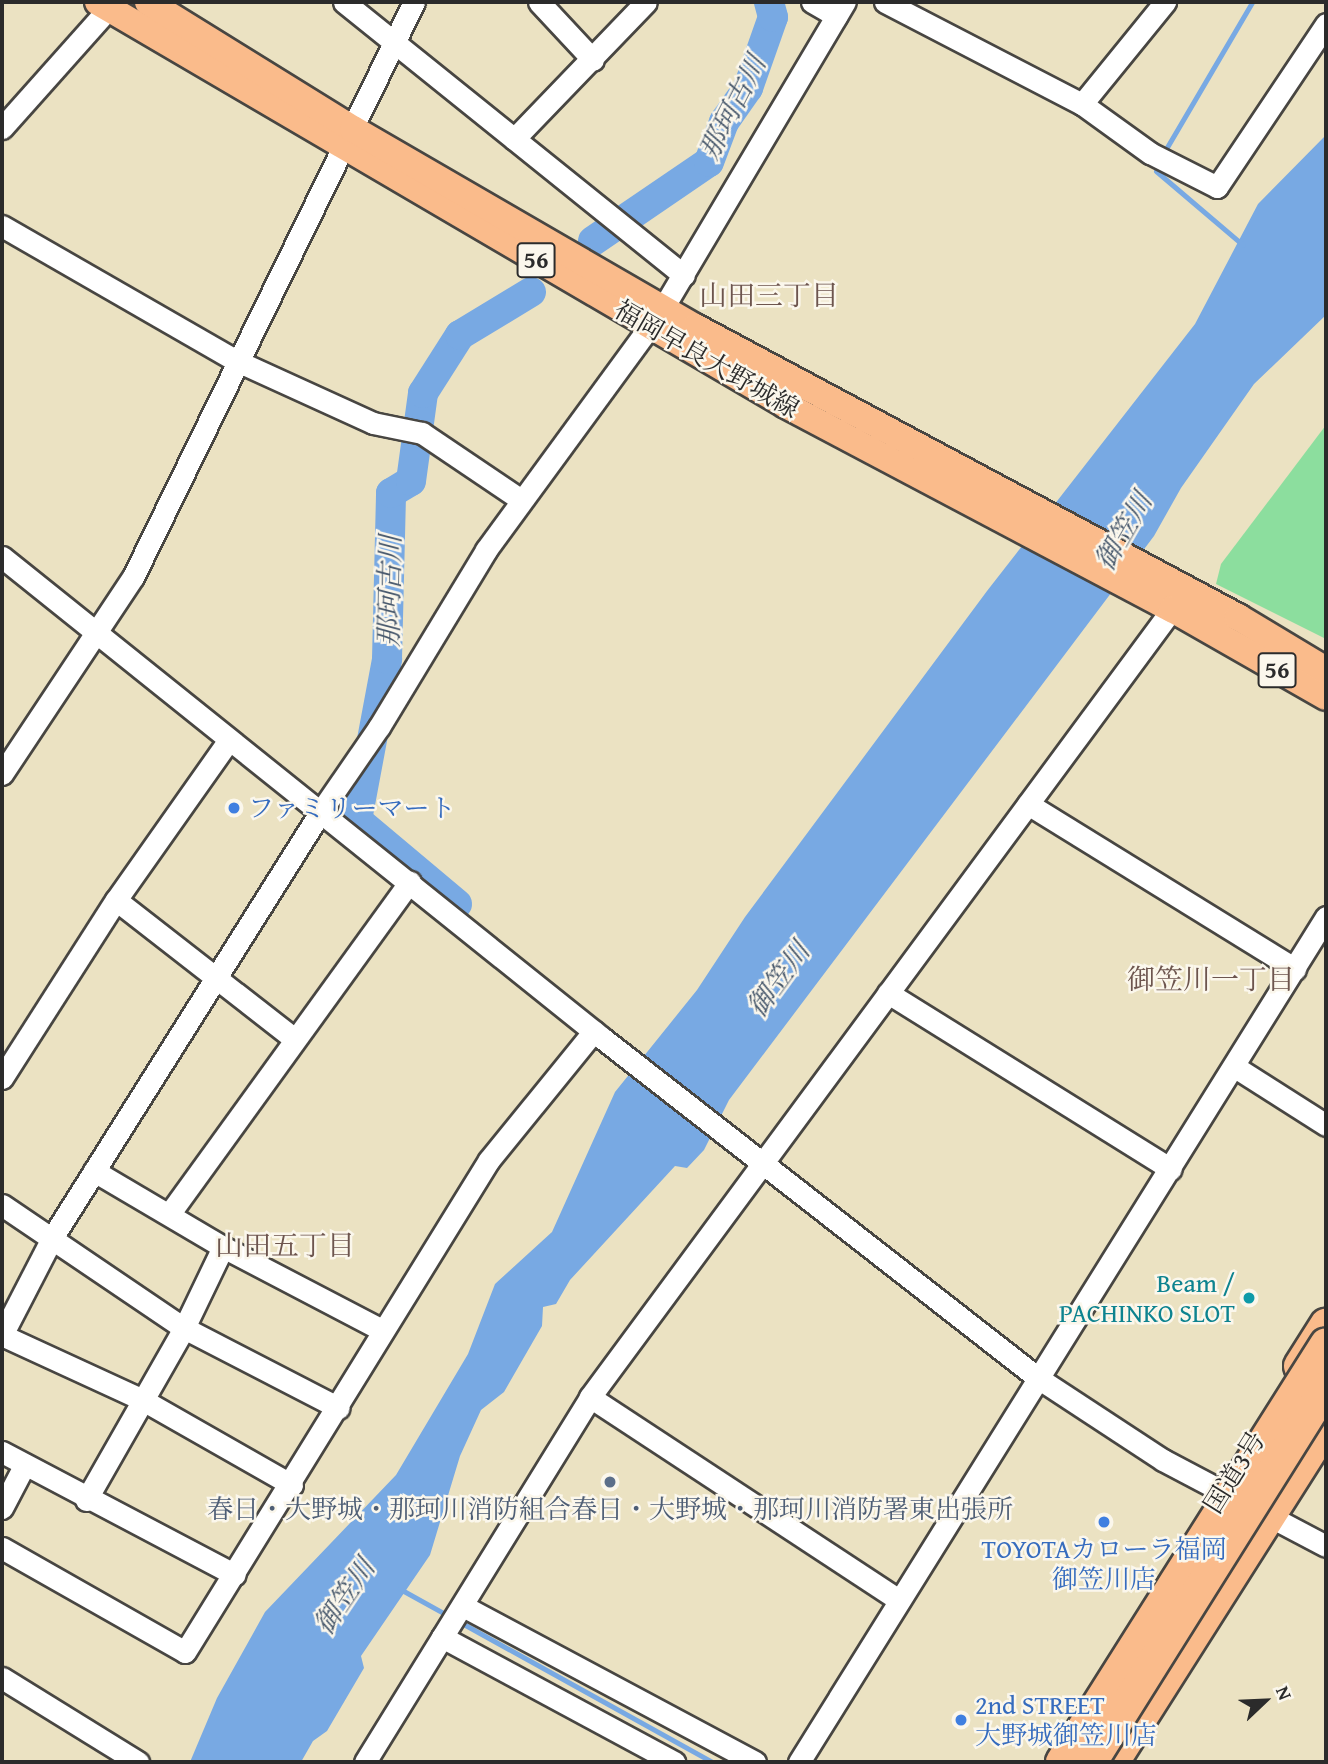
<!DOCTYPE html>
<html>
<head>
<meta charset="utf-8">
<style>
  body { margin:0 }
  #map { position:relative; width:1328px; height:1764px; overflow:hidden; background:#ebe2c2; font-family:"Gentium Book Plus","Noto Serif JP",serif }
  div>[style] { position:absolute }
  .green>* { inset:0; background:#8cde9e }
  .water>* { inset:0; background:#78a9e3 }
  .stream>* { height:5px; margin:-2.5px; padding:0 2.5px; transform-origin:2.5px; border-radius:2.5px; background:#78a9e3 }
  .river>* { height:30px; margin:-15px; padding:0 15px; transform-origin:15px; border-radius:15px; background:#78a9e3 }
  .roads { filter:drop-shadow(2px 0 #484642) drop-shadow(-2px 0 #484642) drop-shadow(0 2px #484642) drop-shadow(0 -2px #484642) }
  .minor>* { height:21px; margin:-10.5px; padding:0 10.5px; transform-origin:10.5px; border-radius:10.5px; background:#fff }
  .major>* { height:26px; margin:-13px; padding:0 13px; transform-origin:13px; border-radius:13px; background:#fabb8b }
  .highway>* { height:32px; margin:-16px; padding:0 16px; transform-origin:16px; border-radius:16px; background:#fabb8b }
  .bridges { filter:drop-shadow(2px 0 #484642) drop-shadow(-2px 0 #484642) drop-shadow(0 2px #484642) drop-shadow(0 -2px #484642) }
  .highway-bridge>* { height:32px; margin:-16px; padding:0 16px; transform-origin:16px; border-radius:16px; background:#fabb8b }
  .dots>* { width:19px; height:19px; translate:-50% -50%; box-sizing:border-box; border:4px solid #fbf7ec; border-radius:50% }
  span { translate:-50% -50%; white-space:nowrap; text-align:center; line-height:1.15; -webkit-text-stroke:5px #fbf7ec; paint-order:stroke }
  .shield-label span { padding:2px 5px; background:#fbf7ec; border:2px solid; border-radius:5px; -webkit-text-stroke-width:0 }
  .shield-label { font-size:24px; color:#2b2b2b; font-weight:700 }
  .street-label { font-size:26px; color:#2b2b2b }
  .shop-label { font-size:26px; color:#366cbe }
  .left { translate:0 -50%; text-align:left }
  .culture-label { font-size:26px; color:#0d838f }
  .right { translate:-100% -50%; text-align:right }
  .service-label { font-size:26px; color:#4e5e75 }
  .water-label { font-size:28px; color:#46576b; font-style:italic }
  .neighbourhood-label { font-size:28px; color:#6d554e }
  .frame { position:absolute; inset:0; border:4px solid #2b2b2b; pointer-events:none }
  .north { position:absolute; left:1230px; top:1666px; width:70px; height:70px; -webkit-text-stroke:5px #fbf7ec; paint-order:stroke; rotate:67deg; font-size:19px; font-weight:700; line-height:28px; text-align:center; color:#2b2b2b }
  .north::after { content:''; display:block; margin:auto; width:24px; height:32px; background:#2b2b2b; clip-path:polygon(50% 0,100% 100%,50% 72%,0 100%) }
</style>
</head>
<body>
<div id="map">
  <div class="green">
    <i style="clip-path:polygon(1326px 425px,1326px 639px,1216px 584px,1221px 564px)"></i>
  </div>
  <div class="water">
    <i style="clip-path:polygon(1326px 135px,1326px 315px,1254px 384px,1181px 488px,1154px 536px,729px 1100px,704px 1150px,687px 1168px,675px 1166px,570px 1280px,556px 1304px,543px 1307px,542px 1326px,504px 1392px,481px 1410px,460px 1456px,430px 1555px,361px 1656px,364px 1668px,327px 1731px,313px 1741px,301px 1762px,190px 1762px,217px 1698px,265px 1612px,396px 1475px,468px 1354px,495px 1284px,552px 1232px,615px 1092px,697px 990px,745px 917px,987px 591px,1195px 324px,1258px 204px)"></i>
  </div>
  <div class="stream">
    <i style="left:1163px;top:154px;width:176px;rotate:-59.6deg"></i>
    <i style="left:1159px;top:162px;width:9px;rotate:108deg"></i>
    <i style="left:1156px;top:171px;width:114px;rotate:40.4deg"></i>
    <i style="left:400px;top:1589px;width:56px;rotate:28.9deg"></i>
    <i style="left:458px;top:1621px;width:291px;rotate:29deg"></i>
  </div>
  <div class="river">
    <i style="left:593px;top:241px;width:140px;rotate:-34.3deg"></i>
    <i style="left:709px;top:162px;width:43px;rotate:-69.4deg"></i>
    <i style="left:724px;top:122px;width:42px;rotate:-54.8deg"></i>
    <i style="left:748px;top:88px;width:75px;rotate:-70.6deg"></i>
    <i style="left:773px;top:17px;width:16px;rotate:-105deg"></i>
    <i style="left:457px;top:904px;width:131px;rotate:-140deg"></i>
    <i style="left:357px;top:820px;width:164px;rotate:-79.4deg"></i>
    <i style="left:387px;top:659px;width:166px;rotate:-88.6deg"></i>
    <i style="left:391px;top:493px;width:23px;rotate:-31deg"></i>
    <i style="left:411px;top:481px;width:89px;rotate:-82.2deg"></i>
    <i style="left:423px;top:393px;width:69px;rotate:-57.5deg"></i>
    <i style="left:460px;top:335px;width:83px;rotate:-31.2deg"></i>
  </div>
  <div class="roads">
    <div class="minor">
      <i style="left:344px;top:2px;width:436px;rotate:38.8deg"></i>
      <i style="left:539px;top:2px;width:79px;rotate:47deg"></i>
      <i style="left:812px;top:2px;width:28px;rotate:30deg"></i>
      <i style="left:885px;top:2px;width:222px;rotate:27.4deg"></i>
      <i style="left:1082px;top:104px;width:84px;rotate:35.8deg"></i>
      <i style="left:1150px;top:153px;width:75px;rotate:26.9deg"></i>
      <i style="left:1217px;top:187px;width:196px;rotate:-56.2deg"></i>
      <i style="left:1082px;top:104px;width:132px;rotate:-50.9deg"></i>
      <i style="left:2px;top:128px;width:161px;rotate:-48.3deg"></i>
      <i style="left:514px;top:139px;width:190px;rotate:-46.1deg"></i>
      <i style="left:2px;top:226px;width:271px;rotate:29.9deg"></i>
      <i style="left:237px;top:361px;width:149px;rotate:24.5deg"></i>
      <i style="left:373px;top:423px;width:50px;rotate:11.5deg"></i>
      <i style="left:422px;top:433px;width:118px;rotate:34deg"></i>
      <i style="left:2px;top:557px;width:769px;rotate:38.72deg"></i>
      <i style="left:602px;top:1038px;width:553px;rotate:37.95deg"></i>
      <i style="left:1038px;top:1378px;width:149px;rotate:33.3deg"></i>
      <i style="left:1163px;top:1460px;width:184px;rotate:27.8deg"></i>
      <i style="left:2px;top:774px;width:237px;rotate:-56.4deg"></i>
      <i style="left:133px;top:577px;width:640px;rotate:-63.96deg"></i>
      <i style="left:1028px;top:804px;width:314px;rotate:31.7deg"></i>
      <i style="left:116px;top:900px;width:224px;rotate:37.9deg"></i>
      <i style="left:888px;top:993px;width:333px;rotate:31.9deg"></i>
      <i style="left:1235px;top:1067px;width:108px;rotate:32.5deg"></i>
      <i style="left:2px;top:1078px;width:211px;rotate:-57.4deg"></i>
      <i style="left:116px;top:900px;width:196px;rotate:-54.8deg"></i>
      <i style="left:94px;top:1171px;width:150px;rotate:30.5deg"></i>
      <i style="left:223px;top:1247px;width:179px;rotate:27.6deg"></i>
      <i style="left:2px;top:1205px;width:220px;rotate:34.1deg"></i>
      <i style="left:184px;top:1328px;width:174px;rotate:27.3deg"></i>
      <i style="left:170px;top:1213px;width:409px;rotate:-54.1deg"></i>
      <i style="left:590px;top:1397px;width:370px;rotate:33.3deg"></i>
      <i style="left:2px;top:1452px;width:263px;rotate:27.8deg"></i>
      <i style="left:292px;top:1485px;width:172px;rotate:-150.3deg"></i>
      <i style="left:143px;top:1400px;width:155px;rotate:-155.3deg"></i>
      <i style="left:2px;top:1335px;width:109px;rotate:-62.7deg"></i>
      <i style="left:52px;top:1238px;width:505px;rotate:-57.79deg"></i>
      <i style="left:321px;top:811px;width:102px;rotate:-55.4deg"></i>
      <i style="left:379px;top:727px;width:207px;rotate:-58.8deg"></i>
      <i style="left:486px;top:550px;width:300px;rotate:-53.8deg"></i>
      <i style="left:663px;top:308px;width:356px;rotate:-59.3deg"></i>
      <i style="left:86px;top:1500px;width:198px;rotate:-60.3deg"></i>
      <i style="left:184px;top:1328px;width:90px;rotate:-64.3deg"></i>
      <i style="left:2px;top:1508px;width:47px;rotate:-62.4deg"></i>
      <i style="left:2px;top:1548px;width:210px;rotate:29.6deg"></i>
      <i style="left:185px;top:1652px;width:578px;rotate:-58.29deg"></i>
      <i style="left:489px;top:1160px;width:166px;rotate:-50.9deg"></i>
      <i style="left:463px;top:1606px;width:331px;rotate:28.1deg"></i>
      <i style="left:442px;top:1637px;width:264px;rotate:28.3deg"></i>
      <i style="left:2px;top:1678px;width:160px;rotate:31.7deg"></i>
      <i style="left:365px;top:1762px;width:429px;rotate:-58.3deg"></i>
      <i style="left:590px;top:1397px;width:980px;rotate:-53.55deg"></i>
      <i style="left:799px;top:1762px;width:996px;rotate:-58.05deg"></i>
    </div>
    <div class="major">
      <i style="left:98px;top:2px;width:797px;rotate:30.36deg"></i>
      <i style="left:786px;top:405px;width:437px;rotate:27.9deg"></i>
      <i style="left:1172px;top:609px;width:177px;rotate:29.7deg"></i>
      <i style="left:148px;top:2px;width:241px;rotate:31.8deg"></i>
      <i style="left:353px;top:129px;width:395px;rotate:30.1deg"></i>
      <i style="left:695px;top:327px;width:616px;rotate:28.11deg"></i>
      <i style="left:1238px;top:617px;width:103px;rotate:31.1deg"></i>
    </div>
    <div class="highway">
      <i style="left:1300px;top:1366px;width:49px;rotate:-57.6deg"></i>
      <i style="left:1113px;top:1762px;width:398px;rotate:-57.6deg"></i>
    </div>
  </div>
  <div class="bridges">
    <div class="highway-bridge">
      <i style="left:1062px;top:1762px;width:494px;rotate:-57.7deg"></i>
      <i style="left:1091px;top:1762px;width:442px;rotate:-57.9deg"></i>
    </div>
  </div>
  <div class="dots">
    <i style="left:234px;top:808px;background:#3f7fe0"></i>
    <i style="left:1249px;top:1298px;background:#0f9aa8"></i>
    <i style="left:610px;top:1482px;background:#5c6f8a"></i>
    <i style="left:1104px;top:1522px;background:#3f7fe0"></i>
    <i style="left:961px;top:1720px;background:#3f7fe0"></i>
  </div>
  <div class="shield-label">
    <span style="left:536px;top:260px">56</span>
    <span style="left:1277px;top:670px">56</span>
  </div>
  <div class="street-label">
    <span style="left:707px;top:359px;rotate:30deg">福岡早良大野城線</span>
    <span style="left:1234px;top:1472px;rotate:-58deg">国道3号</span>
  </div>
  <div class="shop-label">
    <span class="left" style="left:248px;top:808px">ファミリーマート</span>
    <span style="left:1104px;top:1564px">TOYOTAカローラ福岡<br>御笠川店</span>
    <span class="left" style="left:975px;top:1720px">2nd STREET<br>大野城御笠川店</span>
  </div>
  <div class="culture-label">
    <span class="right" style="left:1235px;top:1298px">Beam /<br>PACHINKO SLOT</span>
  </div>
  <div class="service-label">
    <span style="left:610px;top:1509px">春日・大野城・那珂川消防組合春日・大野城・那珂川消防署東出張所</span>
  </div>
  <div class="water-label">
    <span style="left:732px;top:107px;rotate:-63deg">那珂古川</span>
    <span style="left:1123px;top:531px;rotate:-60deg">御笠川</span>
    <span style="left:389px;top:591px;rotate:-89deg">那珂古川</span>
    <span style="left:778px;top:979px;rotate:-54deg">御笠川</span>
    <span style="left:344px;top:1596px;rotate:-56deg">御笠川</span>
  </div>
  <div class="neighbourhood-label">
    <span style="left:769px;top:295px">山田三丁目</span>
    <span style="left:1211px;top:979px">御笠川一丁目</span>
    <span style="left:285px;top:1245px">山田五丁目</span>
  </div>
  <div class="frame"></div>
  <div class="north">N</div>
</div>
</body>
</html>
